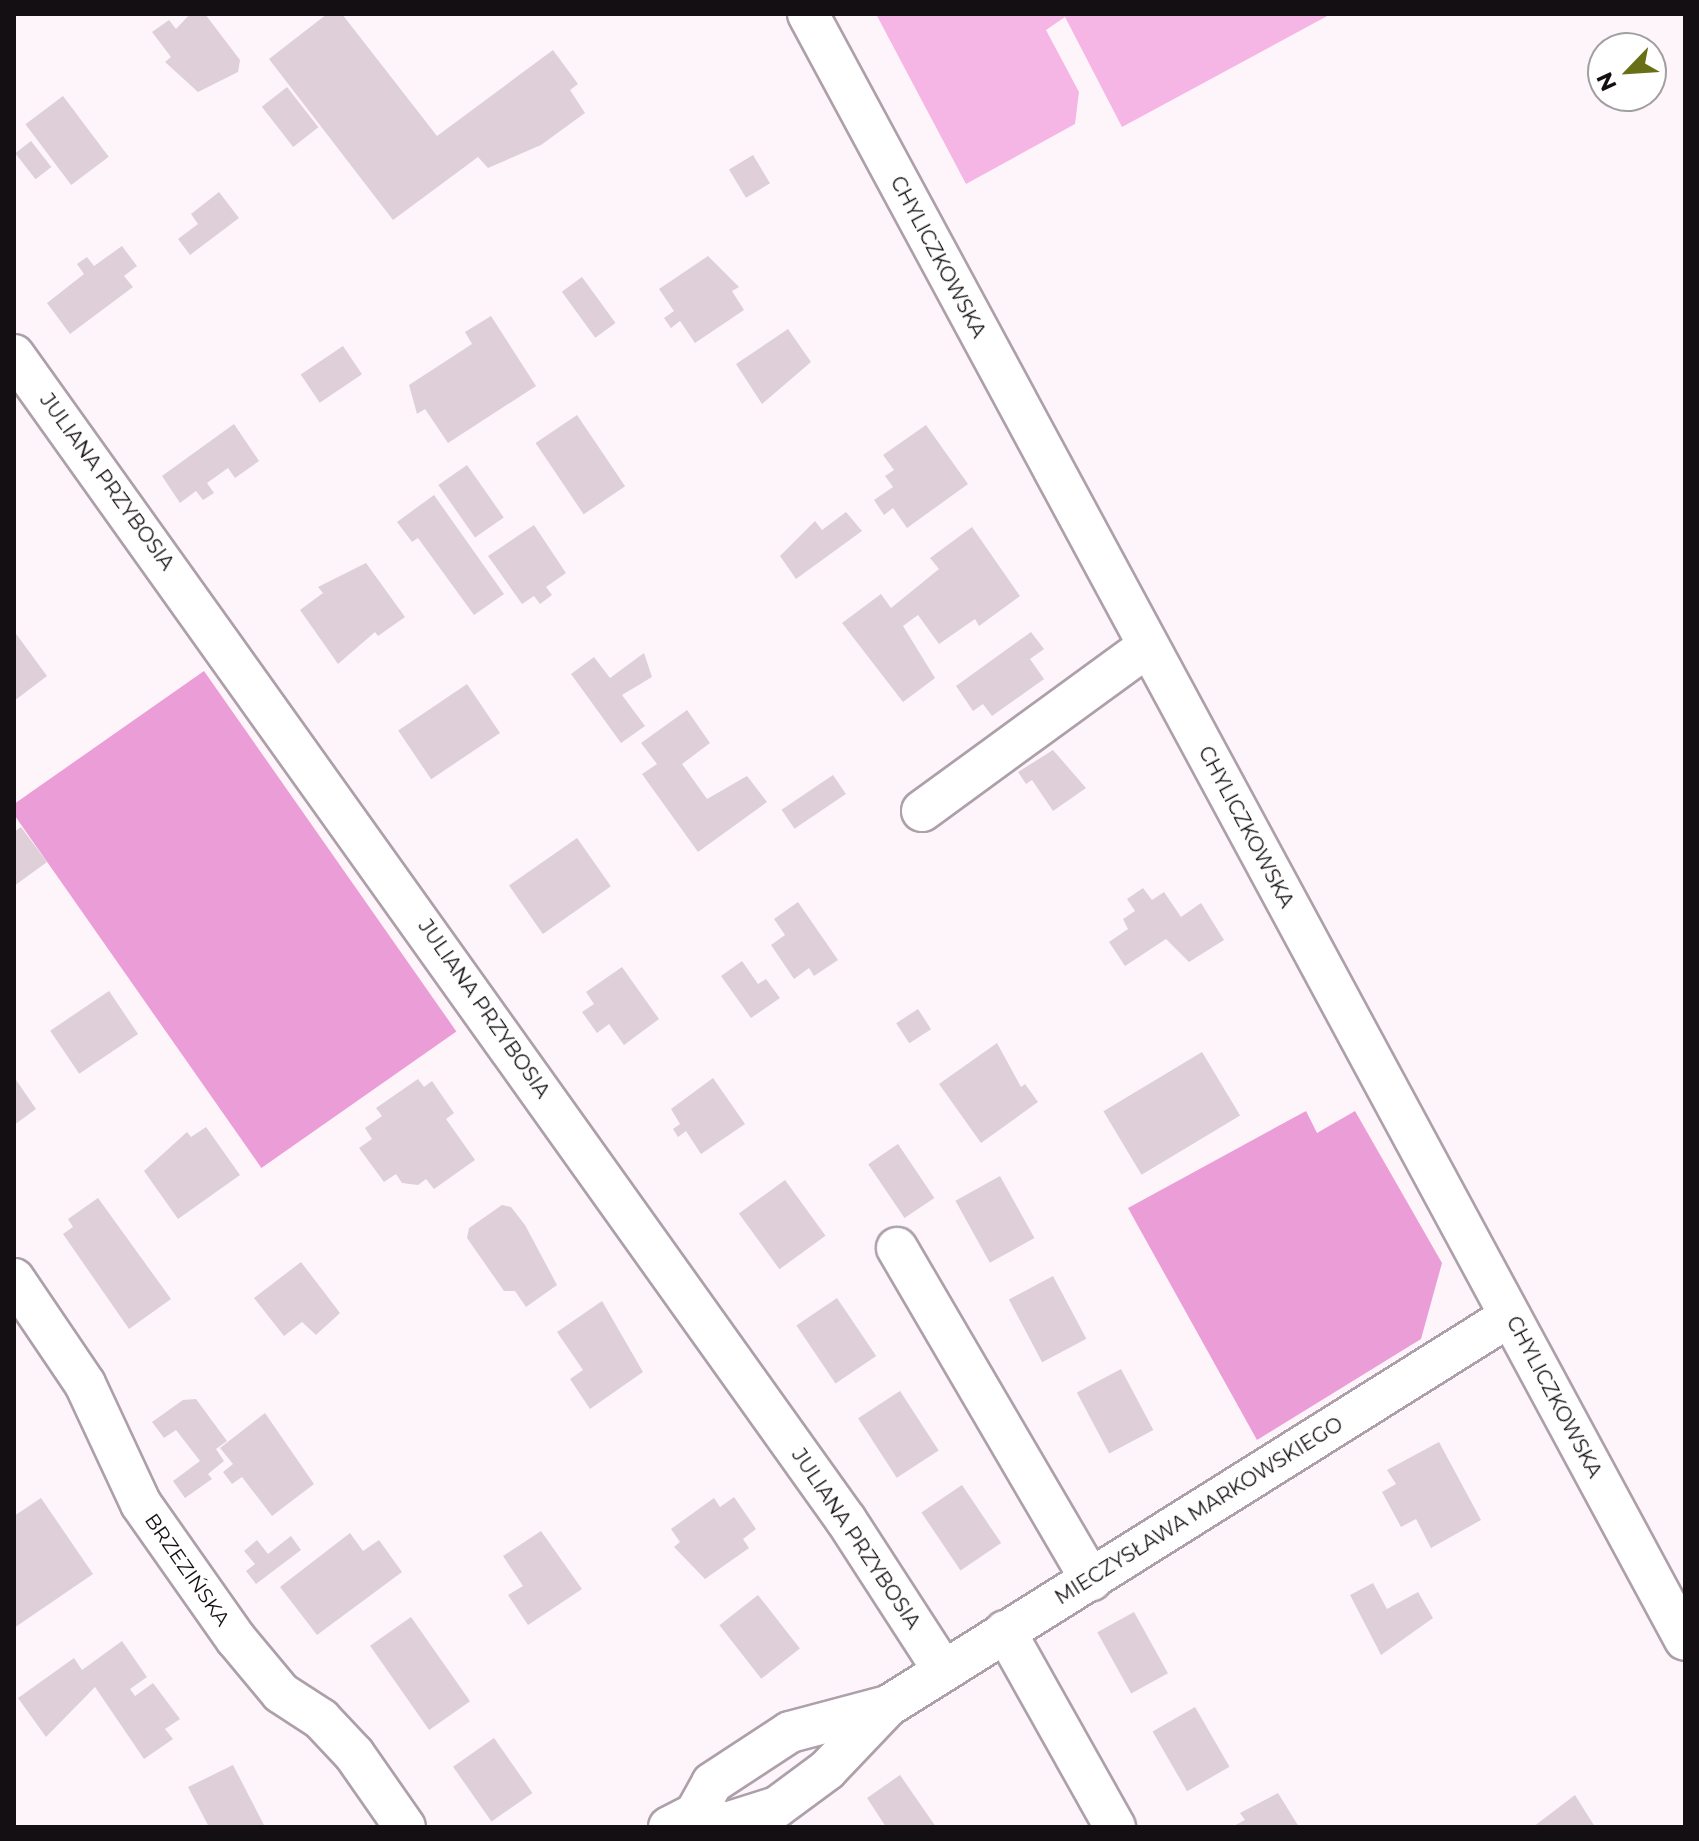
<!DOCTYPE html>
<html>
<head>
<meta charset="utf-8">
<style>
  body { margin:0 }
  #map { position:relative; width:1699px; height:1841px; overflow:hidden; background:#fef5fb; font-family:Montserrat,sans-serif }
  div>[style] { position:absolute }
  .green>* { inset:0; background:#f6b6e5 }
  .forest>* { inset:0; background:#eb9dd7; transform-origin:0 0 }
  .building>* { inset:0; background:#decfd9; transform-origin:0 0 }
  .roads { filter:drop-shadow(2px 0 #aea0aa) drop-shadow(-2px 0 #aea0aa) drop-shadow(0 2px #aea0aa) drop-shadow(0 -2px #aea0aa) }
  .minor>* { height:40px; margin:-20px; padding:0 20px; transform-origin:20px; border-radius:20px; background:#fff }
  span { translate:-50% -50%; white-space:nowrap; text-align:center; line-height:1.15; -webkit-text-stroke:6px #fff; paint-order:stroke }
  .street-label { font-size:20px; color:#140f13 }
  .frame { position:absolute; inset:0; border:16px solid #140f13; pointer-events:none }
  .north { position:absolute; left:1587px; top:32px; width:80px; height:80px; box-sizing:border-box; background:#fff; border:2px solid #a19fa1; border-radius:50%; rotate:245deg; font-size:22px; font-weight:700; line-height:32px; text-align:center; color:#140f13 }
  .north::after { content:''; display:block; margin:auto; width:28px; height:36px; background:#686f16; clip-path:polygon(50% 0,100% 100%,50% 72%,0 100%) }
</style>
</head>
<body>
<div id="map">
  <div class="green">
    <i style="clip-path:polygon(876px 14px,1331px 14px,1122px 127px,1065px 17px,1046px 30px,1079px 92px,1075px 124px,966px 184px)"></i>
  </div>
  <div class="forest">
    <i style="left:204px;top:671px;width:440px;height:238px;rotate:55deg"></i>
    <i style="clip-path:polygon(1306px 1111px,1317px 1133px,1355px 1111px,1442px 1263px,1421px 1339px,1257px 1440px,1128px 1208px)"></i>
  </div>
  <div class="building">
    <i style="clip-path:polygon(190px 14px,205px 14px,240px 60px,238px 72px,198px 92px,165px 62px,171px 57px,152px 32px,169px 20px,176px 29px)"></i>
    <i style="clip-path:polygon(327px 14px,342px 14px,437px 136px,553px 50px,578px 84px,570px 90px,585px 113px,541px 145px,488px 168px,478px 157px,393px 220px,269px 59px)"></i>
    <i style="left:287px;top:87px;width:51px;height:32px;rotate:52deg"></i>
    <i style="left:63px;top:96px;width:76px;height:47px;rotate:53deg"></i>
    <i style="left:31px;top:141px;width:33px;height:20px;rotate:52deg"></i>
    <i style="left:753px;top:155px;width:33px;height:28px;rotate:59deg"></i>
    <i style="clip-path:polygon(219px 192px,239px 218px,190px 255px,178px 239px,198px 224px,191px 214px)"></i>
    <i style="clip-path:polygon(122px 246px,137px 266px,124px 276px,133px 287px,70px 334px,47px 303px,84px 274px,77px 264px,87px 257px,94px 266px)"></i>
    <i style="clip-path:polygon(708px 256px,739px 287px,732px 291px,744px 310px,695px 343px,680px 321px,671px 328px,664px 318px,674px 311px,659px 289px)"></i>
    <i style="left:582px;top:277px;width:57px;height:25px;rotate:54deg"></i>
    <i style="clip-path:polygon(491px 316px,536px 386px,448px 443px,425px 409px,417px 414px,409px 385px,472px 344px,465px 332px)"></i>
    <i style="clip-path:polygon(788px 329px,811px 362px,762px 404px,736px 364px)"></i>
    <i style="left:343px;top:346px;width:34px;height:51px;rotate:56deg"></i>
    <i style="left:577px;top:415px;width:86px;height:50px;rotate:56deg"></i>
    <i style="clip-path:polygon(234px 424px,259px 461px,235px 478px,228px 468px,207px 483px,214px 493px,203px 500px,196px 491px,180px 503px,162px 476px)"></i>
    <i style="clip-path:polygon(926px 425px,968px 484px,907px 528px,893px 508px,884px 515px,874px 500px,893px 487px,885px 476px,894px 470px,883px 455px)"></i>
    <i style="left:467px;top:465px;width:64px;height:35px;rotate:55deg"></i>
    <i style="clip-path:polygon(434px 495px,504px 594px,474px 615px,418px 538px,412px 542px,397px 522px)"></i>
    <i style="clip-path:polygon(846px 512px,862px 531px,796px 579px,780px 556px,815px 521px,822px 530px)"></i>
    <i style="clip-path:polygon(534px 525px,566px 573px,546px 587px,552px 595px,540px 604px,534px 596px,522px 604px,488px 556px)"></i>
    <i style="clip-path:polygon(972px 527px,1020px 596px,979px 626px,975px 619px,939px 644px,918px 615px,903px 626px,935px 678px,903px 702px,842px 623px,881px 594px,891px 608px,939px 569px,930px 558px)"></i>
    <i style="clip-path:polygon(366px 563px,405px 617px,378px 636px,375px 632px,338px 664px,300px 610px,323px 593px,318px 587px)"></i>
    <i style="clip-path:polygon(14px 631px,47px 676px,14px 701px)"></i>
    <i style="clip-path:polygon(1031px 632px,1044px 649px,1030px 659px,1044px 679px,992px 716px,983px 704px,973px 711px,956px 686px)"></i>
    <i style="clip-path:polygon(644px 653px,652px 677px,622px 695px,645px 726px,621px 743px,571px 674px,594px 657px,610px 678px)"></i>
    <i style="left:467px;top:684px;width:59px;height:83px;rotate:56deg"></i>
    <i style="clip-path:polygon(687px 710px,710px 743px,682px 764px,707px 799px,747px 776px,767px 802px,698px 852px,642px 774px,657px 764px,641px 743px)"></i>
    <i style="clip-path:polygon(1053px 750px,1086px 788px,1053px 811px,1032px 780px,1026px 784px,1018px 772px)"></i>
    <i style="left:833px;top:775px;width:23px;height:62px;rotate:56deg"></i>
    <i style="clip-path:polygon(21px 827px,47px 862px,14px 886px,14px 832px)"></i>
    <i style="left:577px;top:838px;width:59px;height:83px;rotate:55deg"></i>
    <i style="clip-path:polygon(1143px 888px,1152px 900px,1164px 892px,1181px 917px,1201px 903px,1224px 940px,1189px 962px,1166px 939px,1125px 966px,1109px 942px,1128px 929px,1123px 919px,1135px 911px,1127px 899px)"></i>
    <i style="clip-path:polygon(798px 902px,838px 960px,814px 976px,809px 968px,794px 979px,771px 945px,785px 935px,774px 919px)"></i>
    <i style="clip-path:polygon(742px 961px,758px 984px,766px 979px,780px 998px,751px 1018px,721px 976px)"></i>
    <i style="clip-path:polygon(622px 967px,659px 1019px,624px 1045px,609px 1024px,597px 1033px,582px 1012px,594px 1004px,586px 992px)"></i>
    <i style="left:109px;top:991px;width:52px;height:71px;rotate:56deg"></i>
    <i style="left:918px;top:1009px;width:24px;height:26px;rotate:57deg"></i>
    <i style="clip-path:polygon(997px 1043px,1021px 1087px,1025px 1084px,1038px 1102px,981px 1143px,939px 1084px)"></i>
    <i style="left:1202px;top:1052px;width:74px;height:115px;rotate:59deg"></i>
    <i style="clip-path:polygon(14px 1077px,36px 1109px,14px 1125px)"></i>
    <i style="clip-path:polygon(713px 1078px,745px 1124px,701px 1154px,686px 1131px,678px 1137px,673px 1129px,680px 1124px,671px 1109px)"></i>
    <i style="clip-path:polygon(418px 1079px,424px 1087px,432px 1081px,454px 1113px,446px 1119px,475px 1160px,434px 1189px,426px 1179px,418px 1185px,402px 1183px,396px 1174px,384px 1182px,359px 1148px,372px 1139px,365px 1128px,382px 1116px,376px 1108px)"></i>
    <i style="clip-path:polygon(206px 1127px,240px 1175px,178px 1219px,144px 1171px,187px 1132px,191px 1137px)"></i>
    <i style="left:898px;top:1144px;width:65px;height:36px;rotate:56deg"></i>
    <i style="left:1000px;top:1176px;width:71px;height:51px;rotate:61deg"></i>
    <i style="left:785px;top:1180px;width:69px;height:57px;rotate:54deg"></i>
    <i style="clip-path:polygon(98px 1198px,171px 1299px,129px 1329px,63px 1234px,73px 1227px,68px 1219px)"></i>
    <i style="clip-path:polygon(502px 1205px,511px 1207px,525px 1225px,557px 1285px,526px 1307px,515px 1291px,504px 1291px,467px 1238px,469px 1228px)"></i>
    <i style="clip-path:polygon(301px 1262px,340px 1313px,316px 1335px,302px 1322px,284px 1336px,254px 1298px)"></i>
    <i style="left:1053px;top:1276px;width:71px;height:50px;rotate:62deg"></i>
    <i style="left:837px;top:1298px;width:70px;height:49px;rotate:56deg"></i>
    <i style="clip-path:polygon(602px 1301px,643px 1372px,590px 1409px,570px 1379px,583px 1370px,557px 1332px)"></i>
    <i style="left:1121px;top:1369px;width:69px;height:50px;rotate:62deg"></i>
    <i style="left:900px;top:1391px;width:71px;height:50px;rotate:57deg"></i>
    <i style="clip-path:polygon(196px 1399px,227px 1441px,216px 1449px,224px 1461px,208px 1474px,212px 1479px,185px 1498px,173px 1481px,200px 1461px,176px 1430px,164px 1438px,152px 1422px,183px 1400px)"></i>
    <i style="clip-path:polygon(265px 1413px,314px 1484px,272px 1516px,242px 1477px,232px 1484px,223px 1472px,233px 1464px,220px 1448px)"></i>
    <i style="clip-path:polygon(1439px 1442px,1481px 1520px,1431px 1548px,1416px 1519px,1401px 1527px,1382px 1492px,1396px 1484px,1387px 1470px)"></i>
    <i style="left:962px;top:1485px;width:70px;height:49px;rotate:56deg"></i>
    <i style="clip-path:polygon(734px 1497px,756px 1529px,743px 1539px,749px 1548px,705px 1579px,674px 1547px,680px 1542px,671px 1529px,714px 1498px,720px 1507px)"></i>
    <i style="clip-path:polygon(41px 1498px,93px 1574px,14px 1628px,14px 1516px)"></i>
    <i style="clip-path:polygon(541px 1531px,582px 1589px,528px 1625px,508px 1595px,523px 1586px,503px 1556px)"></i>
    <i style="clip-path:polygon(350px 1533px,363px 1551px,379px 1540px,402px 1572px,317px 1635px,280px 1587px)"></i>
    <i style="clip-path:polygon(291px 1536px,301px 1550px,256px 1584px,246px 1571px,255px 1564px,244px 1551px,257px 1540px,268px 1554px)"></i>
    <i style="clip-path:polygon(1373px 1583px,1387px 1609px,1418px 1592px,1433px 1618px,1381px 1655px,1350px 1595px)"></i>
    <i style="left:758px;top:1595px;width:68px;height:49px;rotate:52deg"></i>
    <i style="left:1134px;top:1612px;width:70px;height:42px;rotate:61deg"></i>
    <i style="left:411px;top:1617px;width:103px;height:50px;rotate:55deg"></i>
    <i style="clip-path:polygon(122px 1641px,147px 1677px,130px 1689px,135px 1696px,153px 1683px,180px 1719px,165px 1729px,173px 1739px,144px 1759px,95px 1687px,46px 1737px,18px 1698px,74px 1658px,82px 1670px)"></i>
    <i style="left:1195px;top:1707px;width:69px;height:49px;rotate:60deg"></i>
    <i style="left:494px;top:1738px;width:67px;height:50px;rotate:55deg"></i>
    <i style="clip-path:polygon(233px 1765px,265px 1827px,209px 1827px,188px 1787px)"></i>
    <i style="clip-path:polygon(900px 1775px,936px 1827px,886px 1827px,867px 1798px)"></i>
    <i style="clip-path:polygon(1278px 1793px,1299px 1827px,1232px 1827px,1245px 1820px,1240px 1813px)"></i>
    <i style="clip-path:polygon(1575px 1795px,1595px 1827px,1533px 1827px)"></i>
  </div>
  <div class="roads">
    <div class="minor">
      <i style="left:808px;top:14px;width:1847px;rotate:61.66deg"></i>
      <i style="left:14px;top:355px;width:1432px;rotate:54.47deg"></i>
      <i style="left:846px;top:1520px;width:179px;rotate:57.1deg"></i>
      <i style="left:922px;top:811px;width:280px;rotate:-36.1deg"></i>
      <i style="left:897px;top:1248px;width:385px;rotate:59.7deg"></i>
      <i style="left:14px;top:1279px;width:127px;rotate:55.9deg"></i>
      <i style="left:85px;top:1384px;width:132px;rotate:65deg"></i>
      <i style="left:141px;top:1504px;width:165px;rotate:54.9deg"></i>
      <i style="left:236px;top:1639px;width:70px;rotate:50.2deg"></i>
      <i style="left:281px;top:1693px;width:48px;rotate:33deg"></i>
      <i style="left:321px;top:1719px;width:48px;rotate:46.7deg"></i>
      <i style="left:354px;top:1754px;width:89px;rotate:55.1deg"></i>
      <i style="left:1005px;top:1631px;width:225px;rotate:60.7deg"></i>
      <i style="left:695px;top:1814px;width:32px;rotate:16deg"></i>
      <i style="left:726px;top:1823px;width:53px;rotate:-17.4deg"></i>
      <i style="left:777px;top:1807px;width:62px;rotate:-36.5deg"></i>
      <i style="left:827px;top:1770px;width:88px;rotate:-46.4deg"></i>
      <i style="left:888px;top:1706px;width:734px;rotate:-32.09deg"></i>
      <i style="left:669px;top:1827px;width:29px;rotate:-27deg"></i>
      <i style="left:695px;top:1814px;width:35px;rotate:-61deg"></i>
      <i style="left:712px;top:1783px;width:93px;rotate:-33.2deg"></i>
      <i style="left:790px;top:1732px;width:101px;rotate:-14.9deg"></i>
    </div>
  </div>
  <div class="street-label">
    <span style="left:938px;top:257px;rotate:62deg">CHYLICZKOWSKA</span>
    <span style="left:107px;top:482px;rotate:54deg">JULIANA PRZYBOSIA</span>
    <span style="left:1246px;top:827px;rotate:62deg">CHYLICZKOWSKA</span>
    <span style="left:484px;top:1009px;rotate:55deg">JULIANA PRZYBOSIA</span>
    <span style="left:1554px;top:1397px;rotate:62deg">CHYLICZKOWSKA</span>
    <span style="left:1199px;top:1511px;rotate:-32deg">MIECZYSŁAWA MARKOWSKIEGO</span>
    <span style="left:856px;top:1539px;rotate:56deg">JULIANA PRZYBOSIA</span>
    <span style="left:187px;top:1570px;rotate:55deg">BRZEZIŃSKA</span>
  </div>
  <div class="frame"></div>
  <div class="north">N</div>
</div>
</body>
</html>
